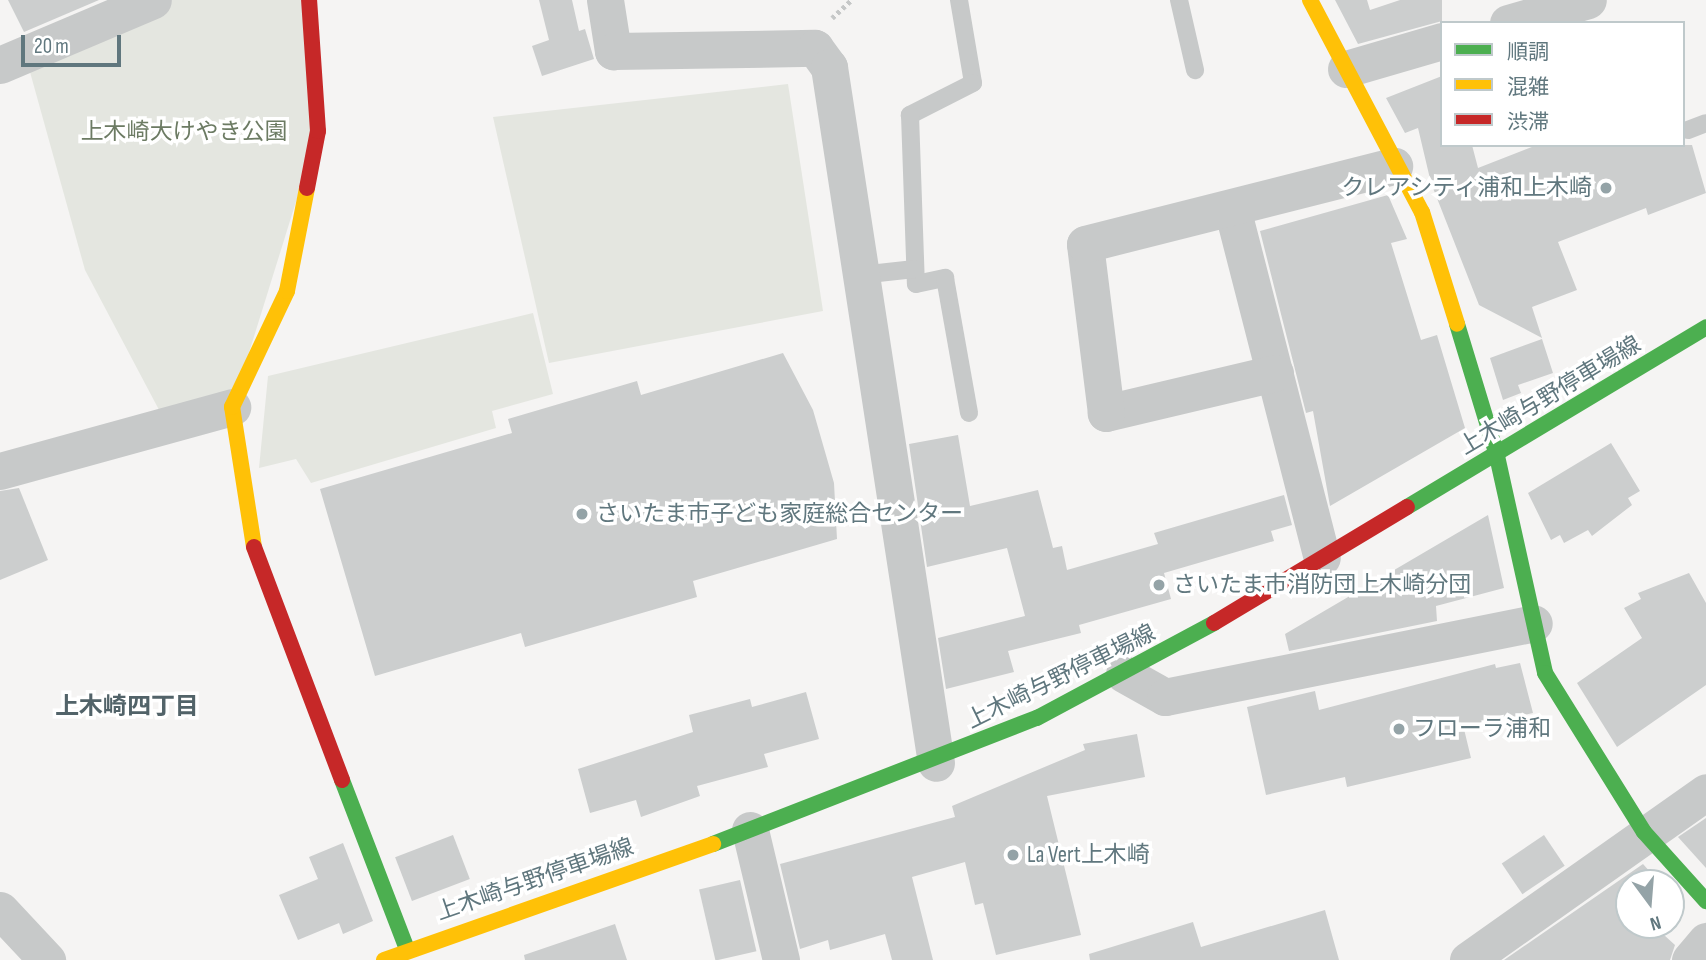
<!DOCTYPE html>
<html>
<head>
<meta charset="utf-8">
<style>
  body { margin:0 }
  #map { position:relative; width:1706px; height:960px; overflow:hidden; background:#f5f4f3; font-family:"Sofia Sans Condensed","Noto Sans JP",sans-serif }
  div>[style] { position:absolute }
  .green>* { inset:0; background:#e4e6e0 }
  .building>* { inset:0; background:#cccece; transform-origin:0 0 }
  .path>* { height:4.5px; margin-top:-2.25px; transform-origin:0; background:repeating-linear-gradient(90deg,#c5c7c7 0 3.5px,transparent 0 7px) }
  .lane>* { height:18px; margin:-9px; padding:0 9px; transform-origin:9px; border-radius:9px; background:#c7c9c9 }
  .street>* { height:37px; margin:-18.5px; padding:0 18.5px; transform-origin:18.5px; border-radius:18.5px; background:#c7c9c9 }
  .fast>* { height:16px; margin:-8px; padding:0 8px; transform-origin:8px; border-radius:8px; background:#4caf50 }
  .slow>* { height:16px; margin:-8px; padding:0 8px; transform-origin:8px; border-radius:8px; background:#ffc107 }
  .jam>* { height:16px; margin:-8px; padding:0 8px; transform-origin:8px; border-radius:8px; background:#c62828 }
  .dots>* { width:19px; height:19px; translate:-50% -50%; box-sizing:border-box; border:4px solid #fff; border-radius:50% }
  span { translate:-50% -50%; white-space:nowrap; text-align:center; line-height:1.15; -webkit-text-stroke:7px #fff; paint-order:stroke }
  .park-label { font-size:23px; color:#6c7b63 }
  .poi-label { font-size:23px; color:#60777e }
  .right { translate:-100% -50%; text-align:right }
  .left { translate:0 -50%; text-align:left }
  .street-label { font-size:23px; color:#60777e }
  .neighbourhood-label { font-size:24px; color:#526369; font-weight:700 }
  .legend { position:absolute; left:1440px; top:21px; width:245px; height:126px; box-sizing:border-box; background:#fff; border:2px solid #bfc9cb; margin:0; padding:9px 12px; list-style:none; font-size:21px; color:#60777e }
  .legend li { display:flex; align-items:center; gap:14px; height:35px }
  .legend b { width:35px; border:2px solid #bfc9cb }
  .north { position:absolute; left:1615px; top:869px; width:70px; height:70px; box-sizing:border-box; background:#fff; border:2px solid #bfc9cb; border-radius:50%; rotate:164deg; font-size:19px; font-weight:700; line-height:28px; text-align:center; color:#60777e }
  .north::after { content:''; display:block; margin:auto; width:24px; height:32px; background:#94a3a7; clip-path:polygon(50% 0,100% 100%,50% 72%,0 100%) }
  .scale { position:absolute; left:21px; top:35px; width:100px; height:32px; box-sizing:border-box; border:4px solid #60777e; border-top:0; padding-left:9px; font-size:21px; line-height:24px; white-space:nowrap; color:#60777e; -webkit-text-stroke:5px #fff; paint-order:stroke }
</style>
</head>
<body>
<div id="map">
  <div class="green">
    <i style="clip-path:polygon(155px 0,309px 0,318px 131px,232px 407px,167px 425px,85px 270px,25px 54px)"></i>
    <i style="clip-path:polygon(788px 84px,823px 311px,549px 363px,493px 117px)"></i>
    <i style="clip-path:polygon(533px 313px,553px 394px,492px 411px,496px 428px,311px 483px,296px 459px,259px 468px,268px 376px)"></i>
  </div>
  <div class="building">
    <i style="clip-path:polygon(8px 0,99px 0,24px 32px)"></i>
    <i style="clip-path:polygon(539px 0,572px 0,579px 31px,585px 29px,594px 59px,542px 76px,532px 46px,549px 40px)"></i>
    <i style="clip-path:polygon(1335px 0,1367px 0,1370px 10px,1400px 0,1442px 0,1442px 21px,1358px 44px)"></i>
    <i style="clip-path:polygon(1442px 76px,1442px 145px,1472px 145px,1478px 168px,1537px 145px,1692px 145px,1706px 193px,1648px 215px,1646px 208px,1558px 242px,1577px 290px,1532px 307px,1542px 338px,1479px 305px,1431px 183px,1418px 128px,1405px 133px,1386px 98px)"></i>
    <i style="clip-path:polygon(1388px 195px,1407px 239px,1391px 243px,1421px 340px,1437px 335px,1465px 428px,1330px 506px,1313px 411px,1306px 413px,1260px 231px)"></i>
    <i style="clip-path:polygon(1542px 339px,1553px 373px,1518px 385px,1521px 393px,1503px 400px,1490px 358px)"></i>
    <i style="clip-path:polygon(783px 353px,813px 410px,834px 483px,837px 539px,693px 581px,697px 597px,525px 647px,521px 633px,375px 676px,320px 489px,512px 433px,508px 419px,637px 381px,641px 395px)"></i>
    <i style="clip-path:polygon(958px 435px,970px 506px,1038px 490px,1053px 548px,1062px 546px,1067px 570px,1158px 544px,1154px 533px,1284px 495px,1292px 525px,1271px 531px,1274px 541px,1164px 573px,1171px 599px,1079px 625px,1081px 633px,1008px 651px,1014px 672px,946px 689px,938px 638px,1025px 616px,1007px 548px,927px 567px,909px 444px)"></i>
    <i style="clip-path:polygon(1611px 443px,1640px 491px,1628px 498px,1632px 505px,1592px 536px,1588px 530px,1564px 543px,1560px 535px,1551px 540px,1528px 493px)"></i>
    <i style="clip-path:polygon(19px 488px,48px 560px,0 580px,0 491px)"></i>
    <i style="clip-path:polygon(1488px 515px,1504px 588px,1436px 606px,1437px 621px,1289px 651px,1285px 634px)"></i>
    <i style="clip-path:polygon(1689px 573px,1706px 603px,1706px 685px,1617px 747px,1577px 683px,1642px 638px,1624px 608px,1641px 599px,1638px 593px)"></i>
    <i style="clip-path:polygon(1520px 663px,1533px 713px,1464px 729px,1471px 758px,1347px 787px,1345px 777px,1266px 795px,1247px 707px,1315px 691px,1319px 710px,1495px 664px,1496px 668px)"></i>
    <i style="clip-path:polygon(806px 692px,819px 739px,764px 754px,768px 767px,697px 786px,700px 796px,641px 817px,636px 800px,590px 813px,578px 769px,693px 732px,689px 715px,750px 699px,752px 707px)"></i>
    <i style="clip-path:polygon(1137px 734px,1145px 777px,1047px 796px,1081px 935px,996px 955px,983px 903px,975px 905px,965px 862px,912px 877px,933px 960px,892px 960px,885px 934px,830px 950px,828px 940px,800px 949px,780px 864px,955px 817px,952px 806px,1085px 750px,1083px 744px)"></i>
    <i style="clip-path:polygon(1706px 818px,1706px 868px,1678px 837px)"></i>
    <i style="left:453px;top:835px;width:47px;height:62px;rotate:69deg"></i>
    <i style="left:1544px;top:835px;width:37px;height:51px;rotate:56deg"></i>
    <i style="clip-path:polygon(343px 843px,373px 921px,343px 934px,339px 923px,298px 940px,279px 895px,318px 879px,309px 857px)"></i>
    <i style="clip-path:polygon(1643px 864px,1660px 883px,1629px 883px,1629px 925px,1653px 925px,1675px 945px,1670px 960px,1504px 960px)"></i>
    <i style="left:740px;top:880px;width:73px;height:42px;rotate:77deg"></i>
    <i style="clip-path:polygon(1325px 910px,1339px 960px,1090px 960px,1089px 954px,1193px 922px,1201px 947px)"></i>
    <i style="clip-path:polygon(615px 924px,627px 960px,525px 960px,524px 955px)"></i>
  </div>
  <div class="path">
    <i style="left:832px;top:18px;width:26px;rotate:-43deg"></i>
  </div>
  <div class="lane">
    <i style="left:959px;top:0;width:84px;rotate:80.4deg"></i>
    <i style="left:973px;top:83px;width:71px;rotate:153.1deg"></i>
    <i style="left:910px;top:115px;width:169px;rotate:88deg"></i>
    <i style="left:916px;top:284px;width:30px;rotate:-12deg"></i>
    <i style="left:945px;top:278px;width:137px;rotate:79.9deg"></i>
    <i style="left:1179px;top:0;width:72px;rotate:77.1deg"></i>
    <i style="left:1688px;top:130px;width:19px;rotate:-21deg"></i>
    <i style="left:860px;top:275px;width:55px;rotate:-6.2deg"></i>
  </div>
  <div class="street">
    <i style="left:605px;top:0;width:52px;rotate:81.1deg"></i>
    <i style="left:613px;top:51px;width:202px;rotate:-0.9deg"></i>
    <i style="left:815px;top:48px;width:24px;rotate:54deg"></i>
    <i style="left:829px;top:67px;width:704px;rotate:81.26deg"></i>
    <i style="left:1508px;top:23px;width:83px;rotate:-16deg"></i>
    <i style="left:0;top:65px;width:166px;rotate:-23deg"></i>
    <i style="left:1346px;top:69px;width:100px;rotate:-16.3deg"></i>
    <i style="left:1232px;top:208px;width:361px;rotate:75.6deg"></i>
    <i style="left:1275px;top:373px;width:174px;rotate:166.7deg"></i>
    <i style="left:1106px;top:413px;width:170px;rotate:-97.1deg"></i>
    <i style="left:1085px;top:244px;width:319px;rotate:-14.2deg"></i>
    <i style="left:0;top:471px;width:241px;rotate:-15.4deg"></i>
    <i style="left:1124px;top:674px;width:47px;rotate:29.3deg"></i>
    <i style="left:1165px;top:697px;width:376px;rotate:-11.3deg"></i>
    <i style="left:750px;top:830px;width:134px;rotate:76.6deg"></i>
    <i style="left:0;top:910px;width:69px;rotate:46.8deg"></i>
    <i style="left:1468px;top:960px;width:291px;rotate:-35.2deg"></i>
    <i style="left:1690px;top:960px;width:25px;rotate:-50deg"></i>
  </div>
  <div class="fast">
    <i style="left:1457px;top:324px;width:138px;rotate:73.1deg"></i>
    <i style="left:1497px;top:456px;width:222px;rotate:77.5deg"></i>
    <i style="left:1545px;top:673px;width:187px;rotate:58.1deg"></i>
    <i style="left:1644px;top:832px;width:93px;rotate:48.1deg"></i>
    <i style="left:1407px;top:507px;width:349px;rotate:-31deg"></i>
    <i style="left:342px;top:780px;width:181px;rotate:69deg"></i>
    <i style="left:713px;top:844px;width:348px;rotate:-21.3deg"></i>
    <i style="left:1037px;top:718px;width:201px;rotate:-28.2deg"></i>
  </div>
  <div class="slow">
    <i style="left:1310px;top:0;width:240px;rotate:62.2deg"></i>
    <i style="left:1422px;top:212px;width:117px;rotate:72.6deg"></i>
    <i style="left:254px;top:547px;width:142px;rotate:-98.9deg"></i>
    <i style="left:232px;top:407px;width:128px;rotate:-64.6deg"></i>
    <i style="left:287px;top:291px;width:105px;rotate:-79deg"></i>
    <i style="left:384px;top:960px;width:349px;rotate:-19.4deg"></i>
  </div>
  <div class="jam">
    <i style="left:307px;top:188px;width:58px;rotate:-79.1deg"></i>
    <i style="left:318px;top:131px;width:131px;rotate:-93.9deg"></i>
    <i style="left:254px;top:547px;width:249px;rotate:69.3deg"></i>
    <i style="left:1214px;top:623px;width:225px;rotate:-31deg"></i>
  </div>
  <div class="dots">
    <i style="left:1606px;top:188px;background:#94a3a7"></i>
    <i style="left:582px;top:514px;background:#94a3a7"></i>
    <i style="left:1159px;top:585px;background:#94a3a7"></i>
    <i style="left:1399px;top:729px;background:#94a3a7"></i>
    <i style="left:1013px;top:855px;background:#94a3a7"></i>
  </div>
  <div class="park-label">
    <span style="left:184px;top:132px">上木崎大けやき公園</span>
  </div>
  <div class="poi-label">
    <span class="right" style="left:1592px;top:188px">クレアシティ浦和上木崎</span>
    <span class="left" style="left:596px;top:514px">さいたま市子ども家庭総合センター</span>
    <span class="left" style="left:1173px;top:585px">さいたま市消防団上木崎分団</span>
    <span class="left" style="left:1413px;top:729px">フローラ浦和</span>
    <span class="left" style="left:1027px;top:855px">La Vert上木崎</span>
  </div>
  <div class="street-label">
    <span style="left:1550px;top:396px;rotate:-31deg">上木崎与野停車場線</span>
    <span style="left:1061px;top:677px;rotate:-26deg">上木崎与野停車場線</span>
    <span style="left:535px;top:880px;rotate:-19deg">上木崎与野停車場線</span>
  </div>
  <div class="neighbourhood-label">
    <span style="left:127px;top:707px">上木崎四丁目</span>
  </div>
  <ul class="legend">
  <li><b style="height:9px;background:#4caf50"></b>順調</li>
  <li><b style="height:9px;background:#ffc107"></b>混雑</li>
  <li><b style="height:9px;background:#c62828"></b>渋滞</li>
  </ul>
  <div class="north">N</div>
  <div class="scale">20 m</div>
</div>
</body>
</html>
